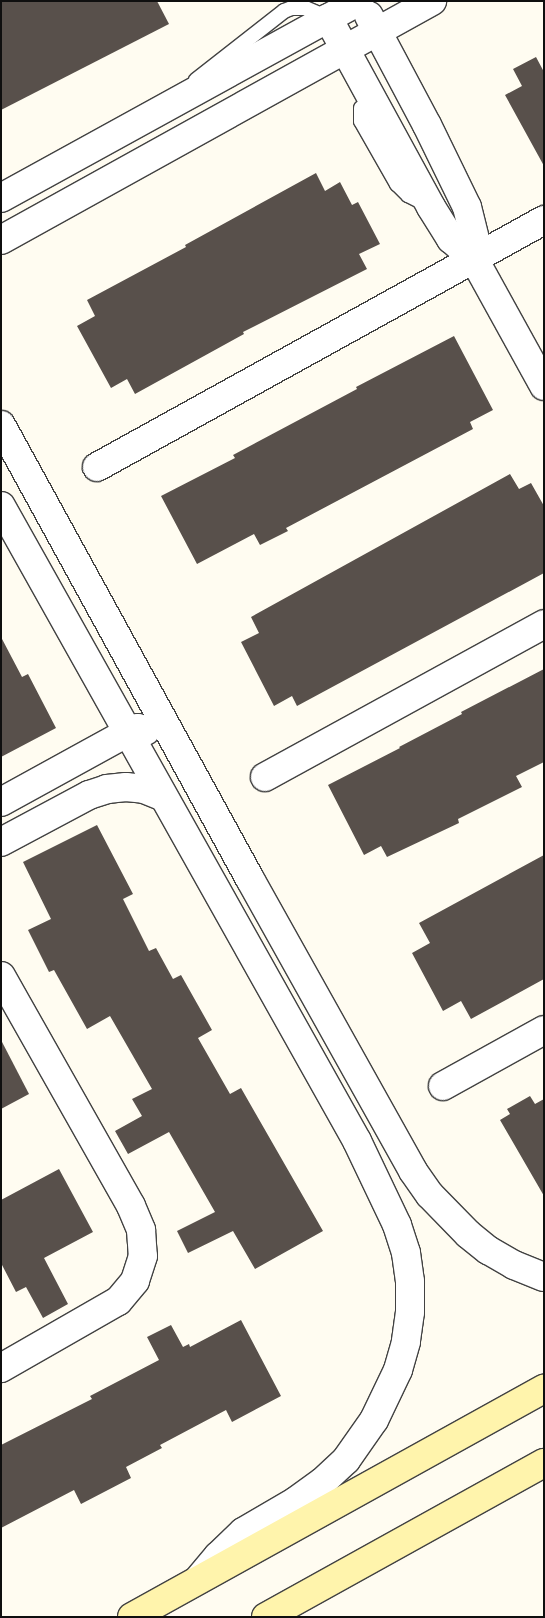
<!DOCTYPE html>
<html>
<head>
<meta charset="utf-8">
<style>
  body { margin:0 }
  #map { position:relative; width:545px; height:1618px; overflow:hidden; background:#fffcf1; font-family:Literata,serif }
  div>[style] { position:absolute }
  .building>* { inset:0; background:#58504b }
  .roads { filter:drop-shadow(1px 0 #424242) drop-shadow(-1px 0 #424242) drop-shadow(0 1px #424242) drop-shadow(0 -1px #424242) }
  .lane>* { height:14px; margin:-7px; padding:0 7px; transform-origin:7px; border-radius:7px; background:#fff }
  .street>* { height:28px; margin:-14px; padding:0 14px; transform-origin:14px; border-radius:14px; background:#fff }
  .secondary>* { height:28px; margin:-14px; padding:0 14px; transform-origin:14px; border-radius:14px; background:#fff4ac }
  span { translate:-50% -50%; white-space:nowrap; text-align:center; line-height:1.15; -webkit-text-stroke:5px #fff; paint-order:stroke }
  .frame { position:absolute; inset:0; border:2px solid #0f0f0f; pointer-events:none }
</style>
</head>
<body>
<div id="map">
  <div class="building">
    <i style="clip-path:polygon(1px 1px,157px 1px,169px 24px,1px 110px)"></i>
    <i style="clip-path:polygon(536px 57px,544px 72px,544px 166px,505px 95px,522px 86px,513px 69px)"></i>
    <i style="clip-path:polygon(316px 173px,325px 191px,340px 182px,352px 205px,358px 202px,380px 244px,359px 254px,367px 269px,243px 332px,244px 334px,135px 394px,127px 379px,111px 388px,77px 326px,95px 316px,87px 300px,186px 247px,185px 245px)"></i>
    <i style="clip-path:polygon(454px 336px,493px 410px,470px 422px,473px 429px,286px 528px,288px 531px,260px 545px,254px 534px,197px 564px,161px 496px,235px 458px,233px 455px,357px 389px,356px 387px)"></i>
    <i style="clip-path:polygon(510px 474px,519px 489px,531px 483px,544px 506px,544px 573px,297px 706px,292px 696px,274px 706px,241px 642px,259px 633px,251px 617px)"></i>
    <i style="clip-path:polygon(1px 637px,22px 677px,28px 674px,56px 728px,1px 757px)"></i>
    <i style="clip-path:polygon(544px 669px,544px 762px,516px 776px,522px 787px,458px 819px,459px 823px,387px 857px,381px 846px,364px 855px,328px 785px,400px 748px,399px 747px,462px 714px,461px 712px)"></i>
    <i style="clip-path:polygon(97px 825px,133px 894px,123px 899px,149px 951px,156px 948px,173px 979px,181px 975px,212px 1030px,198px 1038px,230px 1094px,241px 1088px,323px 1231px,255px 1269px,233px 1231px,188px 1253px,177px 1231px,215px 1212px,169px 1132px,128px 1154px,115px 1131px,142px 1116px,132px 1099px,152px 1089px,110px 1016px,87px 1029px,54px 970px,49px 972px,28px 930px,51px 919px,23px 862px)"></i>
    <i style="clip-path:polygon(544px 855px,544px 979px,471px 1019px,461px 1001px,443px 1011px,412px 953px,430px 943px,419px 923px)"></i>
    <i style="clip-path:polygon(1px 1040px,29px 1094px,1px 1109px)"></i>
    <i style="clip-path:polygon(530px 1096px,535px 1104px,544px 1099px,544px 1196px,500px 1120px,510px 1114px,507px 1109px)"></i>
    <i style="clip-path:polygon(59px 1169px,93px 1232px,44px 1258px,68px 1304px,43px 1318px,26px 1287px,16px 1292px,1px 1263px,1px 1200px)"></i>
    <i style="clip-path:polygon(241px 1320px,281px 1396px,232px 1422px,226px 1410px,160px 1445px,162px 1448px,126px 1467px,131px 1478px,81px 1504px,74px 1490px,1px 1528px,1px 1445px,92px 1399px,90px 1396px,159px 1360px,147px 1337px,171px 1325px,183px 1347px,189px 1344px,190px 1347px)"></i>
  </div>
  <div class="roads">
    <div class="lane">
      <i style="left:196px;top:80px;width:112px;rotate:-38.1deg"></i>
      <i style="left:284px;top:11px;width:9px;rotate:-21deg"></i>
      <i style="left:292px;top:8px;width:13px"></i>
      <i style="left:305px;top:8px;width:25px;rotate:23deg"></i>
      <i style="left:373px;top:100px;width:14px;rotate:146deg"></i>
      <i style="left:361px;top:108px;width:13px;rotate:90deg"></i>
      <i style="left:361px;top:121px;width:73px;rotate:60.3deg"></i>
      <i style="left:397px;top:184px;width:16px;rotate:45deg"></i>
      <i style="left:408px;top:195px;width:20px;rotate:27deg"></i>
    </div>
    <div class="street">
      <i style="left:369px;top:16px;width:123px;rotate:62deg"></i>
      <i style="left:427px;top:125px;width:91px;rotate:64deg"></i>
      <i style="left:467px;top:207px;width:34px;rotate:76deg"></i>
      <i style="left:475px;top:240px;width:19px;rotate:93deg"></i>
      <i style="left:328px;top:18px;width:215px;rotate:61.4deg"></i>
      <i style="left:431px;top:207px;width:38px;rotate:58deg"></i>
      <i style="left:451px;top:239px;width:30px;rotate:41deg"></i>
      <i style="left:474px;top:259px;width:145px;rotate:61.1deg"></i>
      <i style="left:1px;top:198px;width:409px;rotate:-28.8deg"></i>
      <i style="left:1px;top:240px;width:493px;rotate:-29deg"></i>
      <i style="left:1px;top:425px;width:518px;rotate:61.26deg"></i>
      <i style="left:250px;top:879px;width:334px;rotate:60.8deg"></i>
      <i style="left:413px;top:1171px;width:29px;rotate:55deg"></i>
      <i style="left:430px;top:1195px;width:54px;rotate:45.7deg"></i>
      <i style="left:468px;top:1234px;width:26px;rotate:39deg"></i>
      <i style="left:488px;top:1250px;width:30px;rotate:30deg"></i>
      <i style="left:514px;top:1265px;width:32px;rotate:22deg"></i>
      <i style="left:97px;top:467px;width:511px;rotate:-28.92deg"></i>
      <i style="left:1px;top:506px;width:728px;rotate:60.72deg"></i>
      <i style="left:357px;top:1141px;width:93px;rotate:64.5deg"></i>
      <i style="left:397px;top:1225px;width:29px;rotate:72deg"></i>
      <i style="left:406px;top:1253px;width:29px;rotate:82deg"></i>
      <i style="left:410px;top:1282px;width:30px;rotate:90deg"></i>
      <i style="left:410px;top:1312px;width:30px;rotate:98deg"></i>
      <i style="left:406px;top:1342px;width:29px;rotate:106deg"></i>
      <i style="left:398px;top:1370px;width:55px;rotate:115.6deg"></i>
      <i style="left:374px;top:1420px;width:49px;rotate:125deg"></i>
      <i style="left:346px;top:1460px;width:33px;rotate:137deg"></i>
      <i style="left:322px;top:1482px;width:32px;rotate:144deg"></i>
      <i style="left:296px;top:1501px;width:61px;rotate:149.7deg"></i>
      <i style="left:243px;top:1532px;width:35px;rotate:136deg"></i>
      <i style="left:218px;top:1556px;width:30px;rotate:130deg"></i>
      <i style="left:265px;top:777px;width:318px;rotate:-28.7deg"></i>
      <i style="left:1px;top:802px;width:149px;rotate:-28.8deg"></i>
      <i style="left:132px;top:730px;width:6px;rotate:-18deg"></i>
      <i style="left:138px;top:728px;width:8px;rotate:23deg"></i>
      <i style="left:1px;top:842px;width:100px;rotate:-28.1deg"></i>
      <i style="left:89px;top:795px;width:19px;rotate:-18deg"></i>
      <i style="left:107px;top:789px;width:19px;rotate:-6deg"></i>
      <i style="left:126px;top:787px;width:18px;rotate:6deg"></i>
      <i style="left:144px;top:789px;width:18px;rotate:22deg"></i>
      <i style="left:1px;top:976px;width:264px;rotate:60.5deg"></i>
      <i style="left:131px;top:1206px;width:26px;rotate:67deg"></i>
      <i style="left:141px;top:1230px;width:26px;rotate:86deg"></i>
      <i style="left:143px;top:1256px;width:26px;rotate:108deg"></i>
      <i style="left:135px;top:1281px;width:26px;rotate:130deg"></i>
      <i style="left:118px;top:1301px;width:135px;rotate:150.2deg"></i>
      <i style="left:443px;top:1086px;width:115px;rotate:-29deg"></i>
    </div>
    <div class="secondary">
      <i style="left:132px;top:1617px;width:471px;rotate:-29deg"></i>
      <i style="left:266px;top:1617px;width:318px;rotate:-29deg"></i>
    </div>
  </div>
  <div class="frame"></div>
</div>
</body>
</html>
